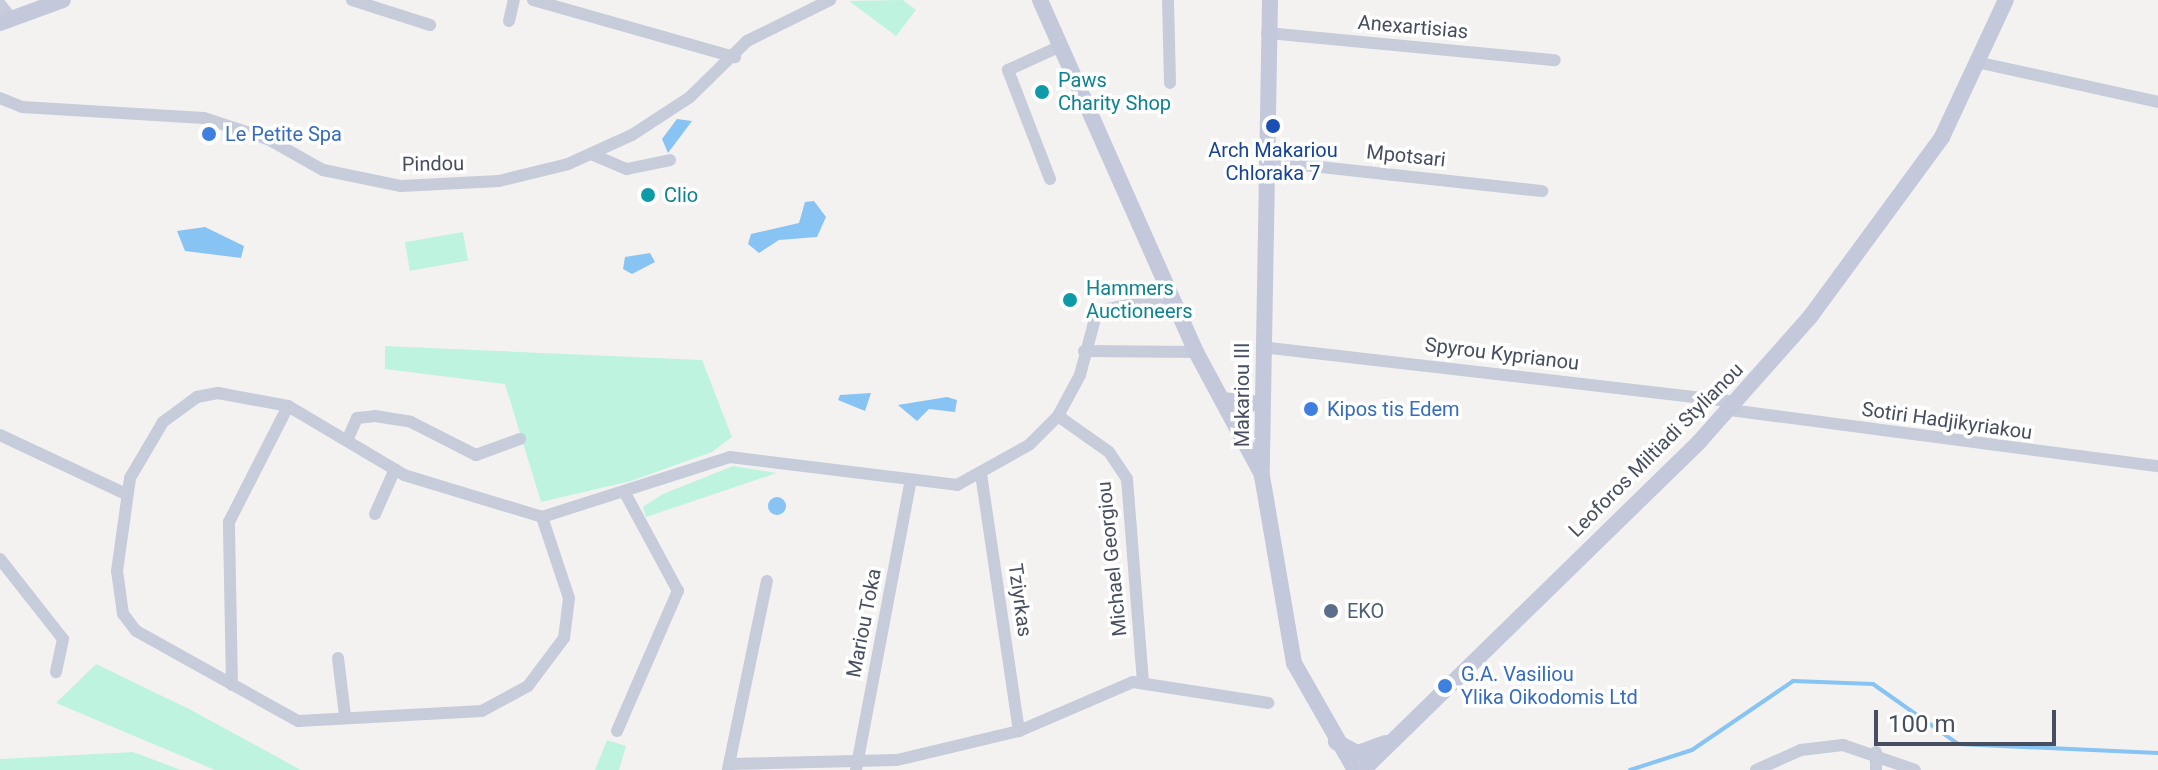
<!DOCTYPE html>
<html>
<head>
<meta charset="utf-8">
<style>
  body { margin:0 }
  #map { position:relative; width:2158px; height:770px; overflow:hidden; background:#f4f2f1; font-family:Roboto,sans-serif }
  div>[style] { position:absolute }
  .green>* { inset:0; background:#bdf3df; transform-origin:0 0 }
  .water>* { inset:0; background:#87c3f3 }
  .round { border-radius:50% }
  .stream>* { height:4px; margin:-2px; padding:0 2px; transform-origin:2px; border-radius:2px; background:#87c3f3 }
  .street>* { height:12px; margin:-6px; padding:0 6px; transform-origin:6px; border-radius:6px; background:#c7ccda }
  .secondary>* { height:16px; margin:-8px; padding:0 8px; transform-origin:8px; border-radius:8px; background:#c3c8db }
  .dots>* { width:22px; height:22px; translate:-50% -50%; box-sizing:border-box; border:4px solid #fff; border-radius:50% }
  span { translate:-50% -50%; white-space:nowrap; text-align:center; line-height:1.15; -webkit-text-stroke:7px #fff; paint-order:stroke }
  .street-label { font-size:20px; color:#474e60 }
  .culture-label { font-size:20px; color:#0d838f }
  .left { translate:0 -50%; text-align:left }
  .shop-label { font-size:20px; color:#366cbe }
  .transit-label { font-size:20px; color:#164399 }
  .service-label { font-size:20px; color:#4e5e75 }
  .scale { position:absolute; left:1874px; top:710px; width:182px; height:36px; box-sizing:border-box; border:4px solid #474e60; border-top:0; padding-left:10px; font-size:24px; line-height:28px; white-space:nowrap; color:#474e60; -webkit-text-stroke:6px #fff; paint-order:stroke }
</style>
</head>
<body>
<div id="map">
  <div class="green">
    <i style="clip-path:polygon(903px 0,916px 10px,896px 36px,849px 1px)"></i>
    <i style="left:463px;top:232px;width:29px;height:59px;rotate:80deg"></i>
    <i style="clip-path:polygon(385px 346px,702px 360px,732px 437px,712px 452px,631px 481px,541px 502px,505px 384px,385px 369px)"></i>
    <i style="clip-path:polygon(733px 466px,777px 473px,646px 517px,643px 507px,663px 494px)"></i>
    <i style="clip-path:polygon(96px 664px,191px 710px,301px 770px,215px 770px,56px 703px)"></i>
    <i style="clip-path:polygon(607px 740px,626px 746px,619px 770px,595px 770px)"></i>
    <i style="clip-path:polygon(133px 752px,181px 770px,0 770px,0 759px)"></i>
  </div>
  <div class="water">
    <i style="clip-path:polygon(677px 119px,692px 121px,668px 153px,662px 139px)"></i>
    <i style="clip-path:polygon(814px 201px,826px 217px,817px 237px,779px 240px,759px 253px,748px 244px,751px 234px,799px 223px,805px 202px)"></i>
    <i style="clip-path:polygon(205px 227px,244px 246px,241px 258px,185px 251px,177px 231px)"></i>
    <i style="clip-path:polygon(650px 253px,655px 262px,632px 274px,623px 269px,625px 257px)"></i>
    <i style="clip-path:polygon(871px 393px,865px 411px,838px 400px,840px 395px)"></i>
    <i style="clip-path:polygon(947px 397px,957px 400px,955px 412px,929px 409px,917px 421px,898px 405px)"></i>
    <i class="round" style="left:768px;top:497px;width:18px;height:18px"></i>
  </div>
  <div class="stream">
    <i style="left:1630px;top:770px;width:65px;rotate:-17.9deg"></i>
    <i style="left:1692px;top:750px;width:122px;rotate:-34.3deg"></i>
    <i style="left:1793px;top:681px;width:80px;rotate:2.1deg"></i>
    <i style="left:1873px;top:684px;width:104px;rotate:35.2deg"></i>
    <i style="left:1958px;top:744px;width:200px;rotate:2.6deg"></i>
  </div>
  <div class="street">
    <i style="left:352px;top:0;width:82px;rotate:17.8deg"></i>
    <i style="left:533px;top:0;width:210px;rotate:15.8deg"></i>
    <i style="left:1168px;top:0;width:83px;rotate:88.6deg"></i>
    <i style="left:0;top:4px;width:18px;rotate:52deg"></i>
    <i style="left:509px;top:21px;width:22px;rotate:-77deg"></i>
    <i style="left:1267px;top:33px;width:289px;rotate:5.4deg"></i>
    <i style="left:1981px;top:63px;width:181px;rotate:12.4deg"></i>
    <i style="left:0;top:98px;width:24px;rotate:22deg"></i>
    <i style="left:22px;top:107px;width:182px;rotate:3.5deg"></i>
    <i style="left:204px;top:118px;width:67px;rotate:18.2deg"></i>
    <i style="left:268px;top:139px;width:63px;rotate:29.4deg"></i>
    <i style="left:323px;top:170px;width:80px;rotate:11.6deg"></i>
    <i style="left:401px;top:186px;width:98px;rotate:-2.9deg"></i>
    <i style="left:499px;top:181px;width:71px;rotate:-13.8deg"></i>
    <i style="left:568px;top:164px;width:70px;rotate:-24.4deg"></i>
    <i style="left:632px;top:135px;width:69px;rotate:-33.2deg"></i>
    <i style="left:690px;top:97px;width:80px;rotate:-44.5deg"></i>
    <i style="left:747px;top:41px;width:93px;rotate:-26.3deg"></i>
    <i style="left:591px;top:154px;width:39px;rotate:23deg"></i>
    <i style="left:627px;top:169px;width:44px;rotate:-11.8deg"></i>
    <i style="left:1265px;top:161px;width:279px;rotate:6.2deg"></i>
    <i style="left:1050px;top:179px;width:117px;rotate:-111.1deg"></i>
    <i style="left:1008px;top:70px;width:58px;rotate:-24.4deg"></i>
    <i style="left:1262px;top:347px;width:478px;rotate:6.6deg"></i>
    <i style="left:1084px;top:351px;width:112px;rotate:0.5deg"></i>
    <i style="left:218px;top:393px;width:71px;rotate:10.5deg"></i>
    <i style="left:288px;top:406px;width:135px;rotate:30.7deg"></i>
    <i style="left:404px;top:475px;width:144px;rotate:16.9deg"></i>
    <i style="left:542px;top:517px;width:85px;rotate:71.6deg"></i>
    <i style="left:569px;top:598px;width:40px;rotate:97.1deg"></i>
    <i style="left:564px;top:638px;width:60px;rotate:126.9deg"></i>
    <i style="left:528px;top:686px;width:52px;rotate:151.5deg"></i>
    <i style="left:482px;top:711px;width:184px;rotate:176.9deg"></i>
    <i style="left:298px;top:721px;width:185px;rotate:-150.9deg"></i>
    <i style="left:136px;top:631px;width:21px;rotate:-127deg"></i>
    <i style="left:123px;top:614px;width:43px;rotate:-97.9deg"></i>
    <i style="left:117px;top:571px;width:94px;rotate:-82deg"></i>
    <i style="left:130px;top:478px;width:65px;rotate:-59.5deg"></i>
    <i style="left:163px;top:422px;width:42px;rotate:-36.3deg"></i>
    <i style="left:197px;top:397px;width:21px;rotate:-11deg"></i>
    <i style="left:1730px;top:410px;width:432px;rotate:7.5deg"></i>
    <i style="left:1058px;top:416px;width:62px;rotate:35.2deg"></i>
    <i style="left:1109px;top:452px;width:32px;rotate:56deg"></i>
    <i style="left:1127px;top:479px;width:204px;rotate:85.5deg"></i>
    <i style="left:0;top:435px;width:139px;rotate:25.1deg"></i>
    <i style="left:349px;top:436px;width:20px;rotate:-66deg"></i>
    <i style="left:357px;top:418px;width:18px;rotate:-6deg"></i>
    <i style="left:375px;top:416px;width:36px;rotate:9deg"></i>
    <i style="left:411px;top:422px;width:73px;rotate:26.9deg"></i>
    <i style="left:476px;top:455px;width:47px;rotate:-20deg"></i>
    <i style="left:981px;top:474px;width:260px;rotate:81.6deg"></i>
    <i style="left:375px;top:514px;width:49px;rotate:-66deg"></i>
    <i style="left:542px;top:517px;width:197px;rotate:-17.7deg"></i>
    <i style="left:730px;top:457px;width:229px;rotate:7deg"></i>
    <i style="left:957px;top:485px;width:82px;rotate:-29.1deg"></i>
    <i style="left:1029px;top:445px;width:41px;rotate:-45deg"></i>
    <i style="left:1058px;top:416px;width:47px;rotate:-61.8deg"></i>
    <i style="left:1080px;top:375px;width:66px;rotate:-75.1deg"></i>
    <i style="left:1097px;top:311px;width:76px;rotate:-10.6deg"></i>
    <i style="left:0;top:559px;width:102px;rotate:51.8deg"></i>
    <i style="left:63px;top:639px;width:34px;rotate:102deg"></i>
    <i style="left:338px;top:658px;width:58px;rotate:83.1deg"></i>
    <i style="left:232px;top:685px;width:163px;rotate:-91.1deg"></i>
    <i style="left:229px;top:522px;width:130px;rotate:-63deg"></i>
    <i style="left:617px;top:731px;width:153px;rotate:-66.5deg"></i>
    <i style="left:678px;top:591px;width:109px;rotate:-118.4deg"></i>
    <i style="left:1876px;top:752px;width:18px;rotate:90deg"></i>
    <i style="left:729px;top:764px;width:168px;rotate:-1.4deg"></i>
    <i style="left:897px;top:760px;width:125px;rotate:-13.4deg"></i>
    <i style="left:1019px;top:731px;width:124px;rotate:-23.3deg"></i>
    <i style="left:1133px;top:682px;width:137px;rotate:8.8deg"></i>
    <i style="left:728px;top:769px;width:192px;rotate:-78.3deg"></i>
    <i style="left:856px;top:770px;width:291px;rotate:-79.3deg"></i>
    <i style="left:1756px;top:770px;width:49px;rotate:-24deg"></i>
    <i style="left:1801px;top:750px;width:42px;rotate:-6.8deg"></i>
    <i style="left:1843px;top:745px;width:76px;rotate:19.1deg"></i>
  </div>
  <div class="secondary">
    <i style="left:1040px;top:0;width:385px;rotate:66.1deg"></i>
    <i style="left:1196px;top:352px;width:135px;rotate:61.7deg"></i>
    <i style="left:1270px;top:0;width:476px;rotate:91deg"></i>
    <i style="left:1262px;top:476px;width:190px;rotate:80.3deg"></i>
    <i style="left:1294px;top:663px;width:123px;rotate:60.3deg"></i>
    <i style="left:0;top:23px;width:67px;rotate:-20.1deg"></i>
    <i style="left:1222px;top:400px;width:36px;rotate:6deg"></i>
    <i style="left:1336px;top:742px;width:25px;rotate:27deg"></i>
    <i style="left:1358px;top:753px;width:29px;rotate:-20deg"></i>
    <i style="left:1363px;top:770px;width:470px;rotate:-44.3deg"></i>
    <i style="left:1699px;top:442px;width:167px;rotate:-48.4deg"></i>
    <i style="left:1810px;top:317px;width:223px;rotate:-53.7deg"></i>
    <i style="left:1942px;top:137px;width:151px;rotate:-65deg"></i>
  </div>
  <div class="dots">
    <i style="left:1042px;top:92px;background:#0f9aa8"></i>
    <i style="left:1273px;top:126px;background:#1a4fb4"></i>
    <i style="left:209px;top:134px;background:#3f7fe0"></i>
    <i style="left:648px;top:195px;background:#0f9aa8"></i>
    <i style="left:1070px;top:300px;background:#0f9aa8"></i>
    <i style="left:1311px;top:409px;background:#3f7fe0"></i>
    <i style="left:1331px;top:611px;background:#5c6f8a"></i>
    <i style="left:1445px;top:686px;background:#3f7fe0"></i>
  </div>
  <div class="street-label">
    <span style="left:1413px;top:27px;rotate:5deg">Anexartisias</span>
    <span style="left:1406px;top:156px;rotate:6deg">Mpotsari</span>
    <span style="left:433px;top:164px;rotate:-1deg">Pindou</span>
    <span style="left:1502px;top:354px;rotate:7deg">Spyrou Kyprianou</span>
    <span style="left:1242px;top:395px;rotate:-90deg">Makariou III</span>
    <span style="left:1947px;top:421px;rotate:8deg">Sotiri Hadjikyriakou</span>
    <span style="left:1656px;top:450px;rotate:-45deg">Leoforos Miltiadi Stylianou</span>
    <span style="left:1112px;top:559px;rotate:-96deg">Michael Georgiou</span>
    <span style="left:1020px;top:600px;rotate:82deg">Tziyrkas</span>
    <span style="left:864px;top:623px;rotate:-79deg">Mariou Toka</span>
  </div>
  <div class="culture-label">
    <span class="left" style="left:1058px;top:92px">Paws<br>Charity Shop</span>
    <span class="left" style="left:664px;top:195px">Clio</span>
    <span class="left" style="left:1086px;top:300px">Hammers<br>Auctioneers</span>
  </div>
  <div class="shop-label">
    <span class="left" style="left:225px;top:134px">Le Petite Spa</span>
    <span class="left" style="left:1327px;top:409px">Kipos tis Edem</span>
    <span class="left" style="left:1461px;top:686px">G.A. Vasiliou<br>Ylika Oikodomis Ltd</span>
  </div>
  <div class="transit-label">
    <span style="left:1273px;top:162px">Arch Makariou<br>Chloraka 7</span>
  </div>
  <div class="service-label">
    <span class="left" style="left:1347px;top:611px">EKO</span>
  </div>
  <div class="scale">100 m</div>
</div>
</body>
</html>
